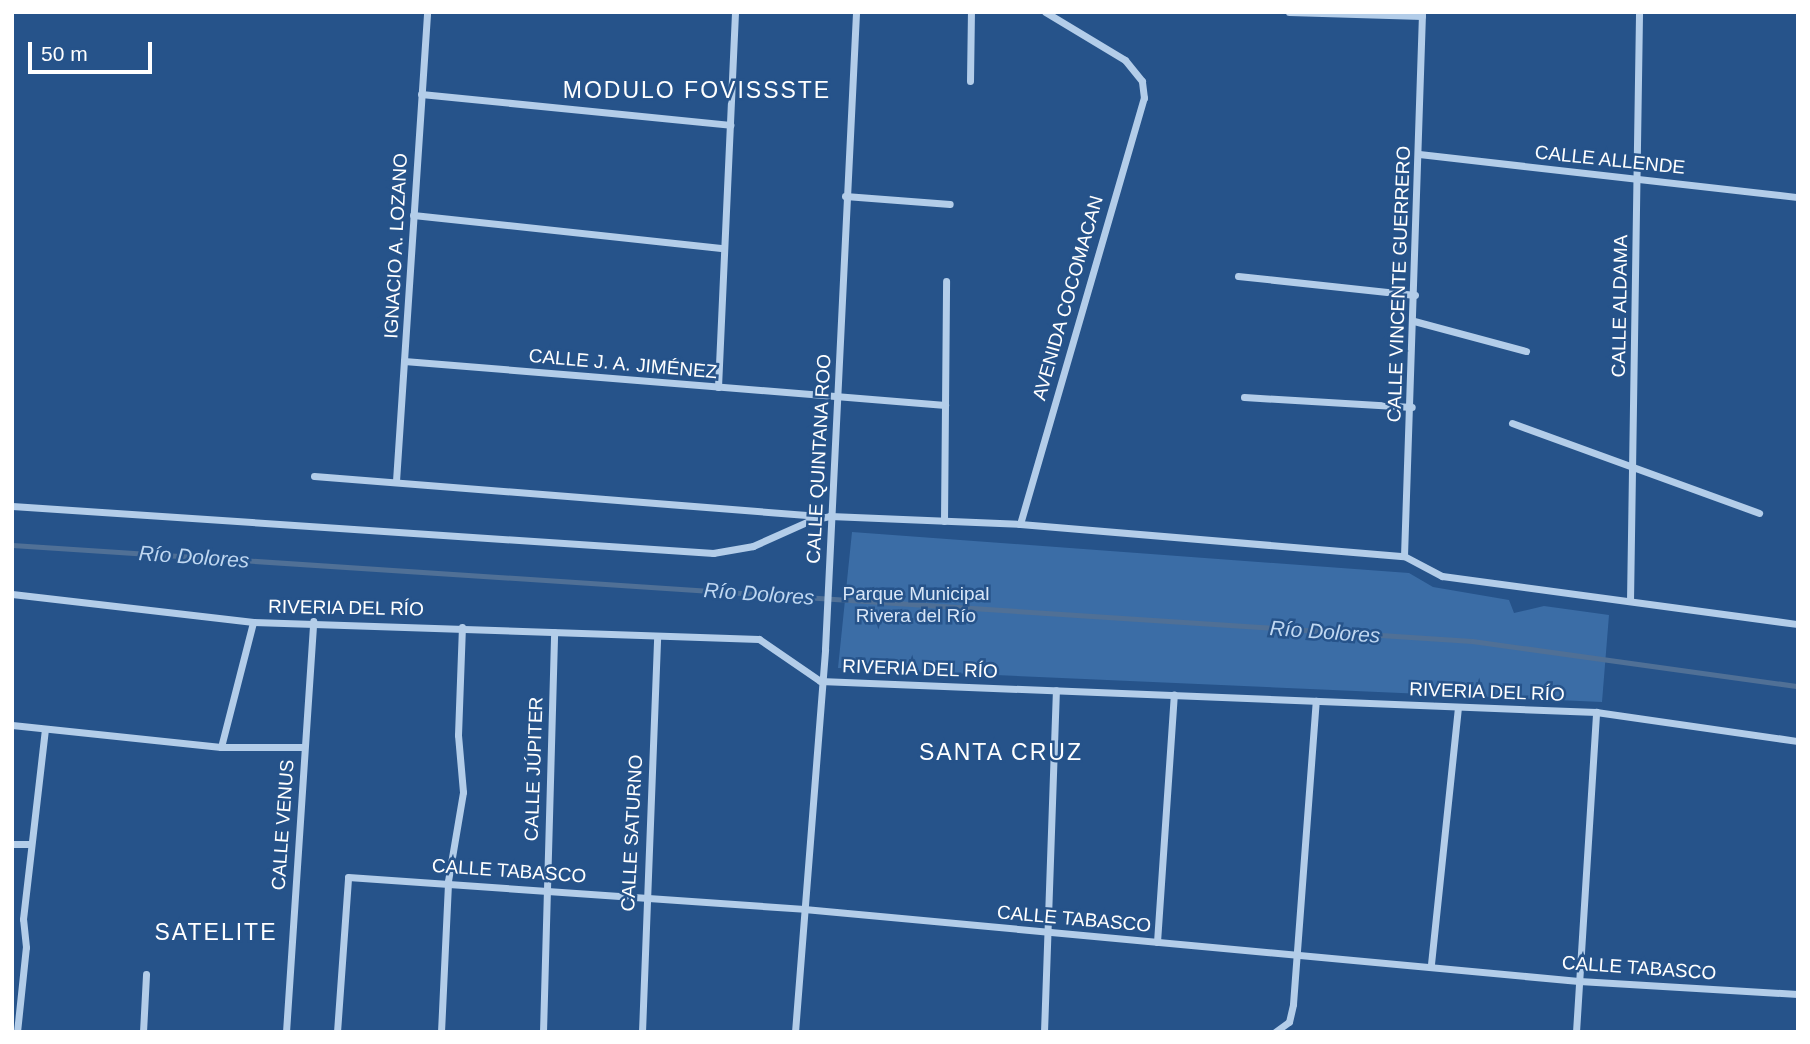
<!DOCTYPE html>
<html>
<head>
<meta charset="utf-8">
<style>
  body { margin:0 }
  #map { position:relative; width:1810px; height:1044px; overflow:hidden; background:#26538a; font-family:Arial,sans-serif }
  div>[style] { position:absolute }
  .green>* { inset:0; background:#3b6da6 }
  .stream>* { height:5px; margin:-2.5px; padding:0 2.5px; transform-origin:2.5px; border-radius:2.5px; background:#507096 }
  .street>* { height:7px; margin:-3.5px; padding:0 3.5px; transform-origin:3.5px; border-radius:3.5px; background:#b3cde9 }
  span { translate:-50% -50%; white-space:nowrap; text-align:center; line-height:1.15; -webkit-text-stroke:5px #26538a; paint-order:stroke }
  .street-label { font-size:19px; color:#fff }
  .park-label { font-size:19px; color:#d8e6f7 }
  .water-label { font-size:21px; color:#bfd7f1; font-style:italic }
  .quarter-label { font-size:23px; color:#fff; letter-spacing:2px }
  .frame { position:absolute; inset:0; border:14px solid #fff; pointer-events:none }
  .scale { position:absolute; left:28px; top:42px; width:124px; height:32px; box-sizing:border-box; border:4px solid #fff; border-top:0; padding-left:9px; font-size:21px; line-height:24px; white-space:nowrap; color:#fff; -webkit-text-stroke:5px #26538a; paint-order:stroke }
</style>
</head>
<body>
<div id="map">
  <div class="green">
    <i style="clip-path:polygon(852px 532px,1409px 573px,1433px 587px,1509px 600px,1514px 613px,1544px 606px,1609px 615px,1602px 702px,838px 668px)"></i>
  </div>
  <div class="stream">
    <i style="left:12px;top:545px;width:1463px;rotate:3.76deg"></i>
    <i style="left:1472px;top:641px;width:329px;rotate:7.9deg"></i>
  </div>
  <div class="street">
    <i style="left:1289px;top:12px;width:133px;rotate:1.7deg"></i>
    <i style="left:970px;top:81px;width:69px;rotate:-89.2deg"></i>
    <i style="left:421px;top:94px;width:311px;rotate:5.7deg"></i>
    <i style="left:1419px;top:154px;width:381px;rotate:6.5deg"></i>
    <i style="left:845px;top:196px;width:105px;rotate:4.4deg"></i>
    <i style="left:413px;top:215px;width:312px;rotate:6.1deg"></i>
    <i style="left:1238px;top:276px;width:178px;rotate:6.1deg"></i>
    <i style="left:1414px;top:321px;width:116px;rotate:15deg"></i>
    <i style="left:404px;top:361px;width:543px;rotate:4.65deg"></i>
    <i style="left:718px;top:387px;width:375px;rotate:-87.4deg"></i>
    <i style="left:1244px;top:397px;width:168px;rotate:3.4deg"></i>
    <i style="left:1512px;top:423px;width:263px;rotate:20deg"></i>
    <i style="left:314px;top:476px;width:507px;rotate:4.53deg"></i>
    <i style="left:396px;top:481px;width:470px;rotate:-86.2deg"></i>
    <i style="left:12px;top:506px;width:703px;rotate:3.84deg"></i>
    <i style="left:713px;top:553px;width:41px;rotate:-9.9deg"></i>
    <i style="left:753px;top:546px;width:64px;rotate:-24.1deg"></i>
    <i style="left:811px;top:520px;width:19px;rotate:-12deg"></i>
    <i style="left:830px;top:516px;width:190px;rotate:2.4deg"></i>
    <i style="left:1020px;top:524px;width:385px;rotate:4.8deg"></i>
    <i style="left:1404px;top:556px;width:43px;rotate:27.8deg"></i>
    <i style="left:1442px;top:576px;width:359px;rotate:7.7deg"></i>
    <i style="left:944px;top:521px;width:240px;rotate:-89.5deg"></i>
    <i style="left:1020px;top:524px;width:444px;rotate:-73.8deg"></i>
    <i style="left:1144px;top:98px;width:17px;rotate:-97deg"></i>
    <i style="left:1142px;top:81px;width:27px;rotate:-129deg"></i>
    <i style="left:1125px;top:60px;width:93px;rotate:-149deg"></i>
    <i style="left:1404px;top:556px;width:544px;rotate:-88.1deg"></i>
    <i style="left:12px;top:594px;width:243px;rotate:6.6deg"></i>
    <i style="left:253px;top:622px;width:506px;rotate:1.92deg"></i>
    <i style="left:759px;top:639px;width:74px;rotate:34.5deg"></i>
    <i style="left:820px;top:681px;width:777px;rotate:2.29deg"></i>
    <i style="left:1596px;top:712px;width:204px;rotate:8.2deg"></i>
    <i style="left:1630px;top:601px;width:589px;rotate:-89.12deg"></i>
    <i style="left:12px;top:725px;width:210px;rotate:6deg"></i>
    <i style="left:221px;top:747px;width:83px"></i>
    <i style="left:221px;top:747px;width:129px;rotate:-75.6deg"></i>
    <i style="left:12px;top:844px;width:18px"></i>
    <i style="left:1157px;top:942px;width:248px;rotate:-86.1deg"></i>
    <i style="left:1431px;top:964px;width:258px;rotate:-84deg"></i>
    <i style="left:17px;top:1032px;width:85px;rotate:-84deg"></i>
    <i style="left:26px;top:947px;width:28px;rotate:-96deg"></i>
    <i style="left:23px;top:919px;width:191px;rotate:-83.4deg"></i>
    <i style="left:143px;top:1032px;width:58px;rotate:-87deg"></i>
    <i style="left:286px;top:1032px;width:412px;rotate:-86.2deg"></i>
    <i style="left:337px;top:1032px;width:155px;rotate:-85.9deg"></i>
    <i style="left:348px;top:877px;width:457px;rotate:4deg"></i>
    <i style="left:804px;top:909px;width:778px;rotate:5.31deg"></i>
    <i style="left:1579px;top:981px;width:219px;rotate:3.4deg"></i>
    <i style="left:441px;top:1032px;width:151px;rotate:-87.3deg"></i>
    <i style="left:448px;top:881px;width:90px;rotate:-80.4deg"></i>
    <i style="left:463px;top:792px;width:57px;rotate:-95deg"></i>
    <i style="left:458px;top:735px;width:108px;rotate:-87.9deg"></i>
    <i style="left:543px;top:1032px;width:400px;rotate:-88.4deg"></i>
    <i style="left:642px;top:1032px;width:396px;rotate:-87.8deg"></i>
    <i style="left:795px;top:1032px;width:384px;rotate:-85.5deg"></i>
    <i style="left:825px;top:649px;width:638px;rotate:-87.21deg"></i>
    <i style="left:1044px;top:1032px;width:342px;rotate:-88deg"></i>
    <i style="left:1275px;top:1032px;width:17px;rotate:-36deg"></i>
    <i style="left:1289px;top:1022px;width:18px;rotate:-77deg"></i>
    <i style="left:1293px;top:1004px;width:304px;rotate:-85.7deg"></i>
    <i style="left:1576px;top:1032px;width:321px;rotate:-86.4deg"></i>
  </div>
  <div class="street-label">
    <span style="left:1610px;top:160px;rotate:6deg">CALLE ALLENDE</span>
    <span style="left:396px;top:246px;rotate:-87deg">IGNACIO A. LOZANO</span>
    <span style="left:1399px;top:284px;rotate:-88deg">CALLE VINCENTE GUERRERO</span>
    <span style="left:1068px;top:298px;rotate:-74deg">AVENIDA COCOMACAN</span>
    <span style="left:1620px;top:306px;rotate:-89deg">CALLE ALDAMA</span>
    <span style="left:623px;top:364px;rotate:5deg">CALLE J. A. JIMÉNEZ</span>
    <span style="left:819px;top:459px;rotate:-87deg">CALLE QUINTANA ROO</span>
    <span style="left:346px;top:608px;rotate:1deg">RIVERIA DEL RÍO</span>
    <span style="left:920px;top:669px;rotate:2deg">RIVERIA DEL RÍO</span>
    <span style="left:1487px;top:692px;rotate:2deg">RIVERIA DEL RÍO</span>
    <span style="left:534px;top:769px;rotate:-88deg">CALLE JÚPITER</span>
    <span style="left:283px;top:825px;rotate:-86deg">CALLE VENUS</span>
    <span style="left:632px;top:833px;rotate:-87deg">CALLE SATURNO</span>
    <span style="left:509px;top:871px;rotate:4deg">CALLE TABASCO</span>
    <span style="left:1074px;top:919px;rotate:5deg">CALLE TABASCO</span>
    <span style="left:1639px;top:968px;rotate:4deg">CALLE TABASCO</span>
  </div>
  <div class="park-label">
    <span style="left:916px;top:605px">Parque Municipal<br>Rivera del Río</span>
  </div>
  <div class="water-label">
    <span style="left:194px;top:557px;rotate:4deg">Río Dolores</span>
    <span style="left:759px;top:594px;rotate:4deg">Río Dolores</span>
    <span style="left:1325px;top:632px;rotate:4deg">Río Dolores</span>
  </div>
  <div class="quarter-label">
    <span style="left:697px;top:90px">MODULO FOVISSSTE</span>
    <span style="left:1001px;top:752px">SANTA CRUZ</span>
    <span style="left:216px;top:932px">SATELITE</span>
  </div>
  <div class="frame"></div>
  <div class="scale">50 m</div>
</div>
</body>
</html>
